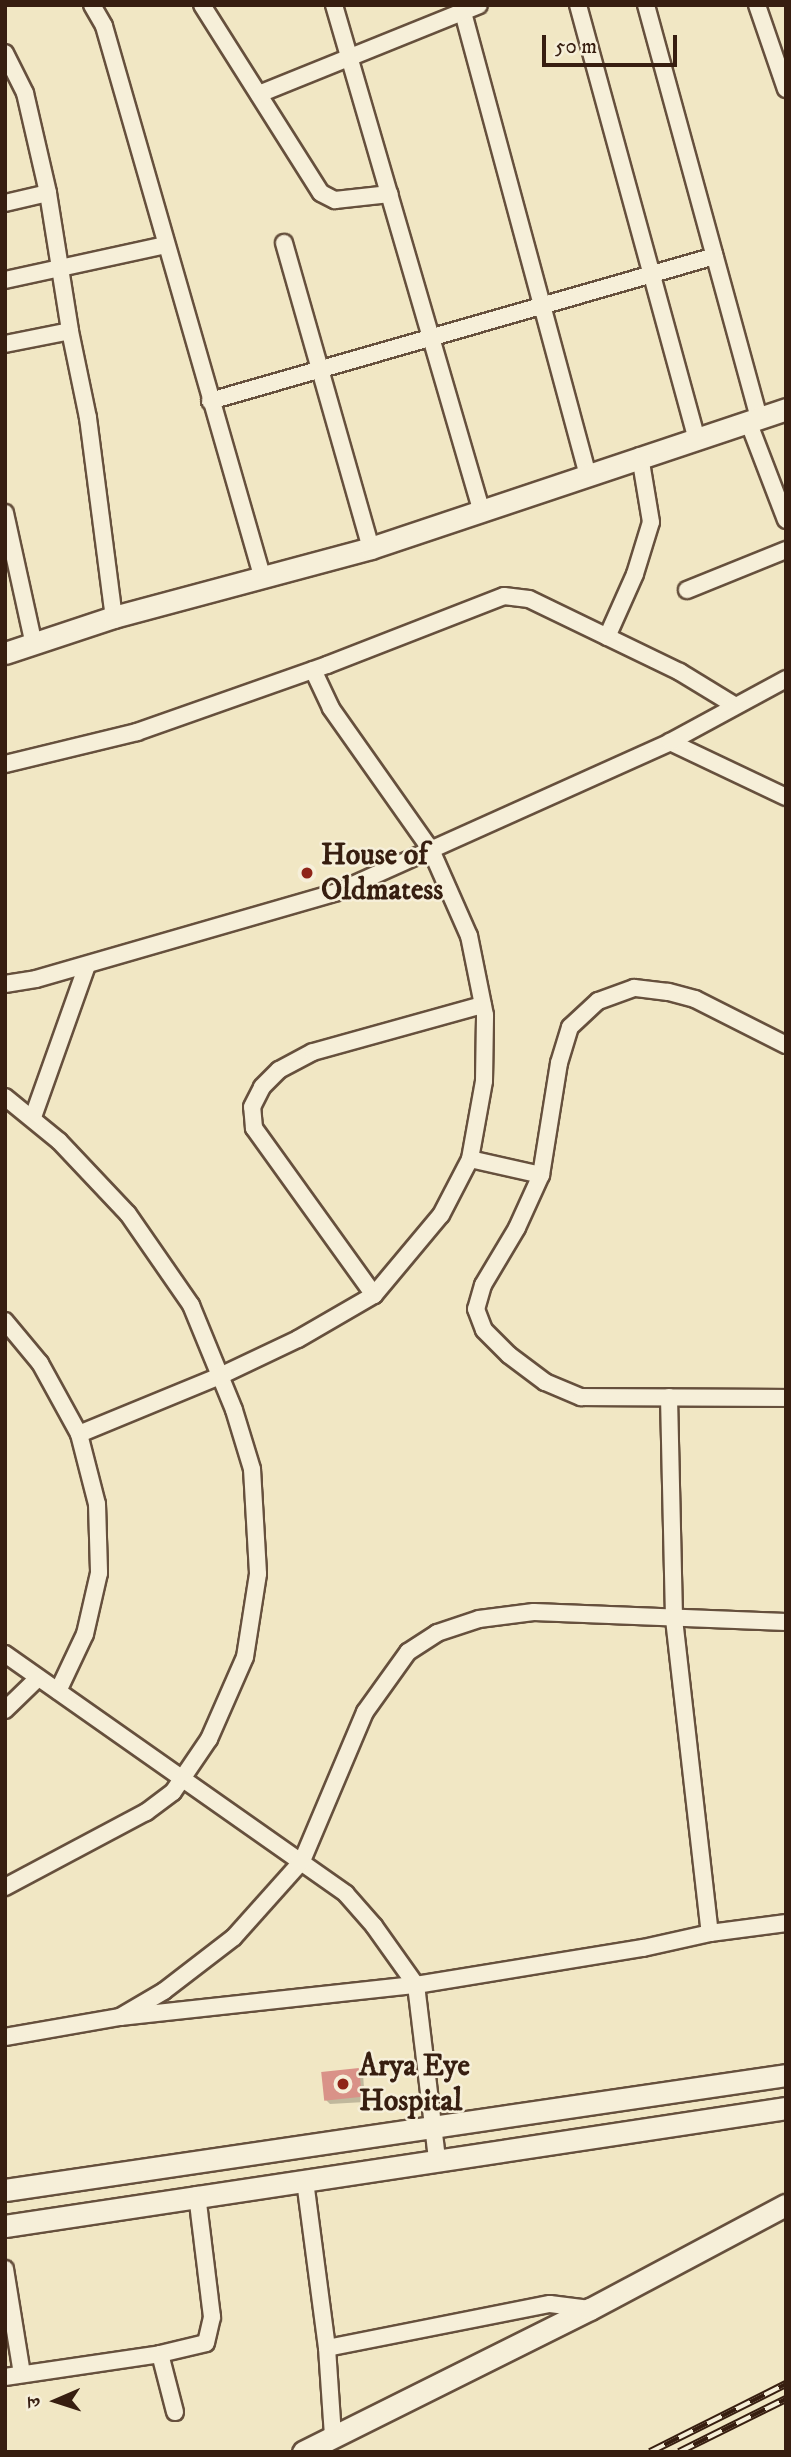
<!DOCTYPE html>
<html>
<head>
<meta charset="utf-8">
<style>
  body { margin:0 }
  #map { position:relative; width:791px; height:2457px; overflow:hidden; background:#f1e7c4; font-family:"IM FELL DW Pica","Noto Serif Devanagari",serif }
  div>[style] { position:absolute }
  .shadow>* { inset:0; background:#0003 }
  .building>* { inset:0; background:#d99288; transform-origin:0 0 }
  .roads { filter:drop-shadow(2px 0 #66503d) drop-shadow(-2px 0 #66503d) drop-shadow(0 2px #66503d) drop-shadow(0 -2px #66503d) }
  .minor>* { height:16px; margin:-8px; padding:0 8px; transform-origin:8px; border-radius:8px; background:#f6efd9 }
  .tertiary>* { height:21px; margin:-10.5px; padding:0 10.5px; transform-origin:10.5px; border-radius:10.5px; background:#f6efd9 }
  .rail>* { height:8px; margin-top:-4px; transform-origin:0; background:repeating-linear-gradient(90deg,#f6efd9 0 16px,#371e10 0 32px); box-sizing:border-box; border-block:2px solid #371e10 }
  .dots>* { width:19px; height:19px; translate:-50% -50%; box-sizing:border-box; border:4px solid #f6efd9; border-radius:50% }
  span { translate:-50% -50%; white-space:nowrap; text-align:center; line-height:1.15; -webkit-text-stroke:5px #f6efd9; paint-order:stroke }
  .poi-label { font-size:30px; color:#371e10; font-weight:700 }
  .left { translate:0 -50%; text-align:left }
  .frame { position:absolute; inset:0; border:7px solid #371e10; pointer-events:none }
  .north { position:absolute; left:21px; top:2366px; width:70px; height:70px; -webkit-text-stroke:5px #f6efd9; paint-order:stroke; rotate:267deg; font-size:19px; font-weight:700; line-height:28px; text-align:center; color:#371e10 }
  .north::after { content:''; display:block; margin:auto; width:24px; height:32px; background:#371e10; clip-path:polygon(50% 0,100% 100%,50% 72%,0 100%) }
  .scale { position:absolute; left:542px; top:35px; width:135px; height:32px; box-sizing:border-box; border:4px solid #371e10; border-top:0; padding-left:9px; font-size:21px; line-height:24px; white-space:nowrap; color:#371e10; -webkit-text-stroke:5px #f6efd9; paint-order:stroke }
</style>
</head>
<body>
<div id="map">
  <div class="shadow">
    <i style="clip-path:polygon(359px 2069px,363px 2074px,365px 2102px,330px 2104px,325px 2099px)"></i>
  </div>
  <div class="building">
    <i style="left:359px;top:2068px;width:29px;height:38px;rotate:84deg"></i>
  </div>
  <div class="roads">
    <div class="minor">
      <i style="left:92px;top:5px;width:24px;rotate:60deg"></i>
      <i style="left:104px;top:26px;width:575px;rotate:73.96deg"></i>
      <i style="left:202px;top:5px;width:222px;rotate:57.7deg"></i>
      <i style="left:321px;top:193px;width:16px;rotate:27deg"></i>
      <i style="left:335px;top:200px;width:55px;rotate:-6.2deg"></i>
      <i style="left:334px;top:5px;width:525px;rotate:73.74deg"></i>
      <i style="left:461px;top:5px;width:485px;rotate:74.9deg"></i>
      <i style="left:578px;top:5px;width:448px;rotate:74.7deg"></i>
      <i style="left:646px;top:5px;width:427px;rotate:74.7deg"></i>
      <i style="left:757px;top:5px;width:89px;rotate:71deg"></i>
      <i style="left:5px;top:53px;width:45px;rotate:63.4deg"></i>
      <i style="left:25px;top:93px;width:103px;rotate:77deg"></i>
      <i style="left:48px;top:193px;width:140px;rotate:80.9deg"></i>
      <i style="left:70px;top:331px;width:89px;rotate:78.3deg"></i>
      <i style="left:88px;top:418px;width:201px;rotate:82.6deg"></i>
      <i style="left:259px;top:94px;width:237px;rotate:-22deg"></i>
      <i style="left:5px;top:203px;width:44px;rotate:-13.1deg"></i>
      <i style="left:284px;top:243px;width:317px;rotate:74.1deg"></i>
      <i style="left:5px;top:280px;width:165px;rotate:-12.3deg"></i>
      <i style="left:5px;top:344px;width:66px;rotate:-11.3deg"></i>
      <i style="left:210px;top:401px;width:525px;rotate:-16.02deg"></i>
      <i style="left:748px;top:421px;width:106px;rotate:69deg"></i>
      <i style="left:5px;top:513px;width:135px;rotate:77.6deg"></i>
      <i style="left:687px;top:590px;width:107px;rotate:-22deg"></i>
      <i style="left:607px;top:637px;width:69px;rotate:-66deg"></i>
      <i style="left:635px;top:574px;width:54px;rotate:-72.9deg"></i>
      <i style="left:651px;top:522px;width:67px;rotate:-99.5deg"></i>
      <i style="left:670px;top:742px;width:128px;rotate:25.4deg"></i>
      <i style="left:5px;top:764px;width:136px;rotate:-13.6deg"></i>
      <i style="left:137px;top:732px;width:201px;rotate:-19.4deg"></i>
      <i style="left:327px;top:665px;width:190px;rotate:-21.3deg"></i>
      <i style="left:504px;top:596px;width:25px;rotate:7deg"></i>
      <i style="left:529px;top:599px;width:168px;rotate:25.8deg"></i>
      <i style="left:680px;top:672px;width:63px;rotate:31.4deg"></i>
      <i style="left:5px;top:984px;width:31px;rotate:-9deg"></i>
      <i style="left:36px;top:979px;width:313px;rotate:-16.1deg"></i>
      <i style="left:337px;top:892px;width:365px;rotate:-24.2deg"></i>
      <i style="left:670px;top:742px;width:132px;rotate:-28.5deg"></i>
      <i style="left:786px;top:1045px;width:102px;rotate:-153.2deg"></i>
      <i style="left:695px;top:999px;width:28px;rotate:-165deg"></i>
      <i style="left:668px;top:992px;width:34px;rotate:-173deg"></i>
      <i style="left:634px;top:988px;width:38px;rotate:160deg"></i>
      <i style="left:598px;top:1001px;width:38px;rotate:137deg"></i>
      <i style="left:570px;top:1027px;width:38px;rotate:107deg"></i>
      <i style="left:559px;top:1063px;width:113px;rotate:99.1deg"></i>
      <i style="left:541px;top:1175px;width:58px;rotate:114.4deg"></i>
      <i style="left:517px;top:1228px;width:66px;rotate:120.8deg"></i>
      <i style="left:483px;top:1285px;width:25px;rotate:106deg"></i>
      <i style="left:476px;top:1309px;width:22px;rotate:69deg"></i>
      <i style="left:484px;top:1330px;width:35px;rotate:45deg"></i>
      <i style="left:509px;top:1355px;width:45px;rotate:36.9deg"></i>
      <i style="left:545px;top:1382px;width:39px;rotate:23deg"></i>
      <i style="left:581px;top:1397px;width:205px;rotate:0.3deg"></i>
      <i style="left:5px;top:1097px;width:70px;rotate:39.2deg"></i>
      <i style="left:59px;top:1141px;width:100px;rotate:46.6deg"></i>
      <i style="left:128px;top:1214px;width:111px;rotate:55.3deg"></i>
      <i style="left:191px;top:1305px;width:113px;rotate:67.7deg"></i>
      <i style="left:234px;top:1410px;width:62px;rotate:73deg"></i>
      <i style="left:252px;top:1469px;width:105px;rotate:86.7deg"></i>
      <i style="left:258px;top:1574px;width:84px;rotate:98.9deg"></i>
      <i style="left:245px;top:1657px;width:90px;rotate:113.7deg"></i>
      <i style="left:209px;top:1739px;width:64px;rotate:124.2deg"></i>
      <i style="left:173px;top:1792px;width:34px;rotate:143deg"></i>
      <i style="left:146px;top:1812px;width:160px;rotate:152deg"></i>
      <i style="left:33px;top:1117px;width:161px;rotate:-70.4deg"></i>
      <i style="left:470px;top:1159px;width:73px;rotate:12.7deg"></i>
      <i style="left:374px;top:1295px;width:206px;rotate:-125.7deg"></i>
      <i style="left:254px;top:1128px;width:21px;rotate:-95deg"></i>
      <i style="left:252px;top:1107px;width:22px;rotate:-63deg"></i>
      <i style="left:262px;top:1087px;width:24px;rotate:-45deg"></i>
      <i style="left:279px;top:1070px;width:38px;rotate:-28deg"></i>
      <i style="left:313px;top:1052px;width:176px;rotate:-15.5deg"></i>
      <i style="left:5px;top:1321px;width:55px;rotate:50.2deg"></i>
      <i style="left:40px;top:1363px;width:81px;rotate:61.2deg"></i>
      <i style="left:79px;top:1434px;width:72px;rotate:75.6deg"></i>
      <i style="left:97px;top:1504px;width:69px;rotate:88.3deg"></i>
      <i style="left:99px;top:1573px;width:63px;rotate:102.9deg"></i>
      <i style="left:85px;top:1634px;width:63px;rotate:115.3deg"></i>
      <i style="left:669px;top:1397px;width:222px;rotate:88.7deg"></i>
      <i style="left:674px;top:1619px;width:316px;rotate:83.5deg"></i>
      <i style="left:79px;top:1434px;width:152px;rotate:-22.4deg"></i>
      <i style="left:220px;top:1376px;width:86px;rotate:-25.4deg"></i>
      <i style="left:298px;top:1339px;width:88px;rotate:-30.1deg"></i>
      <i style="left:374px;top:1295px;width:104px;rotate:-50.1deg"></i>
      <i style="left:441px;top:1215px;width:63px;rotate:-62.6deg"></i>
      <i style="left:470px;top:1159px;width:79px;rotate:-79.8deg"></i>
      <i style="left:484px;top:1081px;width:66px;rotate:-89.1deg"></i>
      <i style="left:485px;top:1015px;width:81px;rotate:-101.4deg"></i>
      <i style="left:469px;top:936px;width:94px;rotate:-113.8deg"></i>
      <i style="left:431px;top:850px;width:174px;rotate:-125.2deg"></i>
      <i style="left:331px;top:708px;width:42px;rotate:-115.3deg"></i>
      <i style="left:5px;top:1654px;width:417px;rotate:35.1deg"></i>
      <i style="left:346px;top:1894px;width:43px;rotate:48.8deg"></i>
      <i style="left:374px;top:1926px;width:72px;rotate:54.6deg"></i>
      <i style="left:416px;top:1985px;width:175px;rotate:83.1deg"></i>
      <i style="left:5px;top:1710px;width:46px;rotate:-44.1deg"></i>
      <i style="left:120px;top:2017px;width:51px;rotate:-30.6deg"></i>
      <i style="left:164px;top:1991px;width:88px;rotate:-37.6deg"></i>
      <i style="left:234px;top:1937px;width:102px;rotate:-48.2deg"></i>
      <i style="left:302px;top:1861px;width:162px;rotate:-67.1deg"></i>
      <i style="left:365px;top:1712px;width:74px;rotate:-54.4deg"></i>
      <i style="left:408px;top:1652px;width:35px;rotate:-33deg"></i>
      <i style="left:437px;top:1633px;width:44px;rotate:-18.4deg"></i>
      <i style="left:479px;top:1619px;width:55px;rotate:-7.3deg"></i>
      <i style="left:534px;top:1612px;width:252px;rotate:2.3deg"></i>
      <i style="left:5px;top:2037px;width:117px;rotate:-9.9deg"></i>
      <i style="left:120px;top:2017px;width:298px;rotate:-6.2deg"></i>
      <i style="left:416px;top:1985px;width:230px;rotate:-9.3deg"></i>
      <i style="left:643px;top:1948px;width:69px;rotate:-12.6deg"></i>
      <i style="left:710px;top:1933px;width:77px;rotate:-7.5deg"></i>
      <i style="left:305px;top:2181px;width:168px;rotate:82.5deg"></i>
      <i style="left:327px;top:2348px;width:88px;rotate:86.1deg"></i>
      <i style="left:5px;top:2269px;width:106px;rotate:80.8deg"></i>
      <i style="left:327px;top:2348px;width:227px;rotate:-11.2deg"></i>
      <i style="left:550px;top:2304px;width:40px;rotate:7.1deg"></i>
      <i style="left:160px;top:2354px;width:60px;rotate:75.5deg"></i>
      <i style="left:5px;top:2377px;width:157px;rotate:-8.4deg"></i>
      <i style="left:160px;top:2354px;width:47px;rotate:-13.4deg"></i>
      <i style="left:206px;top:2343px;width:27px;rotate:-77deg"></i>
      <i style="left:212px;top:2317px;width:123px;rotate:-97deg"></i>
    </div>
    <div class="tertiary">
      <i style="left:5px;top:653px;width:115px;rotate:-18.3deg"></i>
      <i style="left:114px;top:617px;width:266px;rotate:-15deg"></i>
      <i style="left:371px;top:548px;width:438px;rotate:-18.5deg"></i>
      <i style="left:5px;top:2190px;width:789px;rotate:-8.38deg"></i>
      <i style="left:5px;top:2226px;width:790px;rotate:-8.59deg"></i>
      <i style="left:303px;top:2452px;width:321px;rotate:-26.5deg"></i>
      <i style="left:590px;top:2309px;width:222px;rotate:-28deg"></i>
    </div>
  </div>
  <div class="rail">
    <i style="left:650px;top:2452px;width:152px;rotate:-26.6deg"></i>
    <i style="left:679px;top:2452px;width:119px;rotate:-26.4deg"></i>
  </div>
  <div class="dots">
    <i style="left:307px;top:873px;background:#8f2418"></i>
    <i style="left:343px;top:2084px;background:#8f2418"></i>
  </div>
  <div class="poi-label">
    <span class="left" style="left:321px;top:873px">House of<br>Oldmatess</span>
    <span class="left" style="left:359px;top:2084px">Arya Eye<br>Hospital</span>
  </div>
  <div class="frame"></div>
  <div class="north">उ</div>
  <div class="scale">50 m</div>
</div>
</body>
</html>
